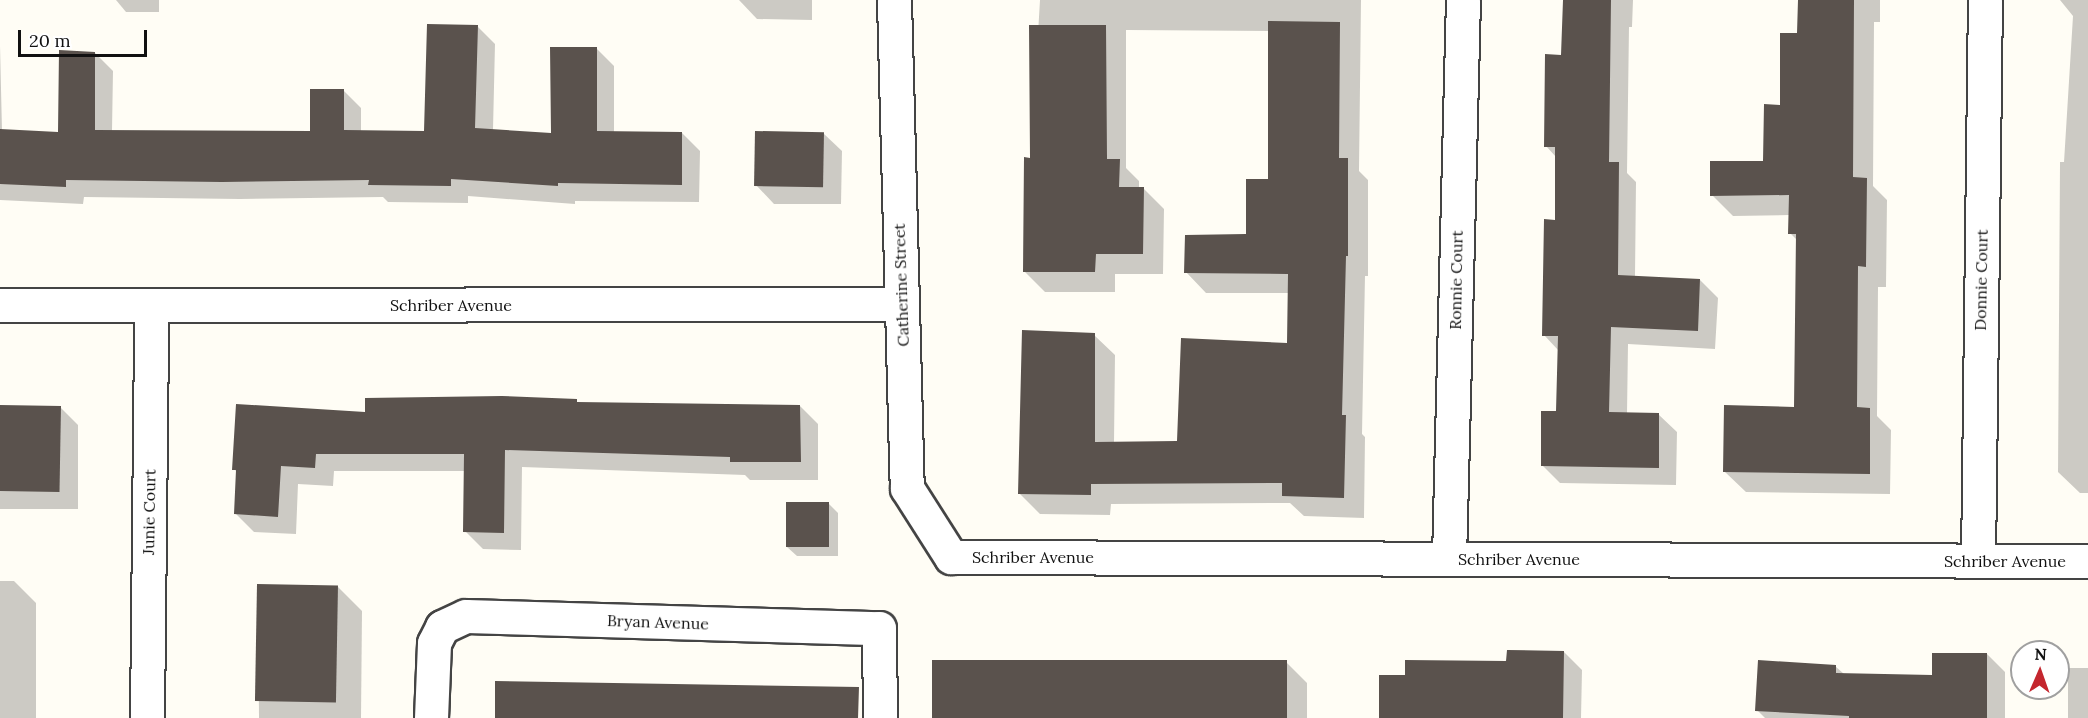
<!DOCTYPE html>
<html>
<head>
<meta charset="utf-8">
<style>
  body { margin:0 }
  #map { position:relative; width:2088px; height:718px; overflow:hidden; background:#fffdf5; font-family:Lora,serif }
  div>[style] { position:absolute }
  .shadow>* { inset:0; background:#0003; transform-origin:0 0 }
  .building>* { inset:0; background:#5a524d; transform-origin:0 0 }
  .roads { filter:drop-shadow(2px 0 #444) drop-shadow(-2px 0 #444) drop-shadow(0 2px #444) drop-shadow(0 -2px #444) }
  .minor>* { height:33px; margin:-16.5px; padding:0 16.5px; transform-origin:16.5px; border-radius:16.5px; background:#fff }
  span { translate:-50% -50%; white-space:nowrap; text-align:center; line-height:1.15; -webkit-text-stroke:6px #fff; paint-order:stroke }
  .street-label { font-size:16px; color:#111 }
  .north { position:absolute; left:2010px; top:640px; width:60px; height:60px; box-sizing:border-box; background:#fff; border:2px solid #a0a0a0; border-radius:50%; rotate:2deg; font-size:16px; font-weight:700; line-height:24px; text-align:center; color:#111 }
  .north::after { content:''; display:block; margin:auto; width:21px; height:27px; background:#c4262e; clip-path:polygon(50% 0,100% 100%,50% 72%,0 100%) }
  .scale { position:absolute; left:18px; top:30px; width:129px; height:27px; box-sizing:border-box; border:3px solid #111; border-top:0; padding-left:8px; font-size:18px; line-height:21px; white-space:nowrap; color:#111; -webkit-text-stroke:4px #fff; paint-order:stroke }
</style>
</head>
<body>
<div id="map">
  <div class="shadow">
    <i style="clip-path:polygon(116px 0,159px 0,159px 12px,126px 12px)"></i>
    <i style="clip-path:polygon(739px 0,812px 0,812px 20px,757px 19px)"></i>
    <i style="clip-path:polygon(1040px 0,1361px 0,1359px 171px,1368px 180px,1368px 276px,1365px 276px,1362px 434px,1365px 437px,1364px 518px,1304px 516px,1290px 503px,1111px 504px,1110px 515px,1040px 514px,1020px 494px,1094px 335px,1115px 355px,1114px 443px,1178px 442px,1288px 344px,1289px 293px,1206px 293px,1186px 272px,1248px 236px,1269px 180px,1270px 31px,1126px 30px,1126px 168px,1139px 181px,1139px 188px,1143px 188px,1164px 209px,1163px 274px,1115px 274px,1115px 292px,1045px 292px,1024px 271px)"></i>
    <i style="clip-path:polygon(1563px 0,1633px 0,1632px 27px,1629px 27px,1627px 173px,1636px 182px,1635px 277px,1700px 280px,1718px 298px,1715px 349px,1628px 344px,1627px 414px,1658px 414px,1677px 432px,1676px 485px,1560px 483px,1542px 465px,1558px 413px,1559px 351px,1544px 335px,1556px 221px,1556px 157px,1546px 146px,1563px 56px)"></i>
    <i style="clip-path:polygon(1799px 0,1880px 0,1880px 22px,1874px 22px,1873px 186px,1887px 200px,1886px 287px,1878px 287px,1877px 416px,1891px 430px,1890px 494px,1746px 492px,1725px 472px,1796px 408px,1798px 241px,1790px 233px,1790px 215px,1733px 216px,1712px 195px,1765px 162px,1799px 34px)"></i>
    <i style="clip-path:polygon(2060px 0,2088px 0,2088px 493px,2080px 493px,2058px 472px,2060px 162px,2064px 162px,2073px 16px)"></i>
    <i style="clip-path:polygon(477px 26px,495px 44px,493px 130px,552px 134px,596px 48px,614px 66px,614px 132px,682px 133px,700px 151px,699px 202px,575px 201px,575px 204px,468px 196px,468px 203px,388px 202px,383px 197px,240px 199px,84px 197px,83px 204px,0 200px,0 45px,2px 131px,60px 134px,95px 53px,113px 71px,112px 131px,311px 133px,344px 91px,361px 108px,361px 132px,426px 133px)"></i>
    <i style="clip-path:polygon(823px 133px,842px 151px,841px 204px,774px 204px,756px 185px)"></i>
    <i style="clip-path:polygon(576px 401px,579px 404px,800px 406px,818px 424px,818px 480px,750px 480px,745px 475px,522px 467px,521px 550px,483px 549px,465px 531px,465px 471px,334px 471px,333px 486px,298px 484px,296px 534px,254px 532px,236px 514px,238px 473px,234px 469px,366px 413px)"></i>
    <i style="clip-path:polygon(60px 407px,78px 425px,78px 509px,0 509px,0 408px)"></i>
    <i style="clip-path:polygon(829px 504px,838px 513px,838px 556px,797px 556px,787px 547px)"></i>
    <i style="clip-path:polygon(0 581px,14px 581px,36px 603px,36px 718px,0 718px)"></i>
    <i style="clip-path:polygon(258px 586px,337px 586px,362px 611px,361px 718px,259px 718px)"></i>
    <i style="clip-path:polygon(1564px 652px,1582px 670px,1581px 718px,1380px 718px,1406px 676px)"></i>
    <i style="clip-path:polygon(1987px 654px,2005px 672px,2005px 718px,1765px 718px,1757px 710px,1835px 666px,1844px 674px,1934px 677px)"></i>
    <i style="clip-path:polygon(1286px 662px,1307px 683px,1307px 718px,934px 718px)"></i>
    <i style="left:2068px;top:668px;width:20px;height:50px"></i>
  </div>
  <div class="building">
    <i style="clip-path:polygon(1563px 0,1611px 0,1609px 162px,1619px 162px,1618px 275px,1700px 279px,1698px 331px,1611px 327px,1609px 412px,1659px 413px,1659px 468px,1541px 466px,1541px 411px,1556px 411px,1558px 336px,1542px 336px,1544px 219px,1555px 220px,1555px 147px,1544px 147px,1545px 54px,1561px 55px)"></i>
    <i style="clip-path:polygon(1798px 0,1854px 0,1853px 177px,1867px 178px,1866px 267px,1858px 266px,1857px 407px,1870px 408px,1870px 474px,1723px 472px,1724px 405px,1794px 407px,1796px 234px,1788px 234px,1789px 195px,1710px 196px,1710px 161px,1763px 161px,1764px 104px,1780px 105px,1780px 33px,1797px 33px)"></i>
    <i style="clip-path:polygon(1268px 21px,1340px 22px,1339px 158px,1348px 158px,1348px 256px,1346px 256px,1342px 415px,1346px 415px,1344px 498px,1282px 496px,1282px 483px,1091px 484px,1091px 495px,1018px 494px,1022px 330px,1095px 333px,1095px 442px,1177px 441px,1181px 338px,1287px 343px,1288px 274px,1184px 273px,1185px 235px,1246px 234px,1246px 179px,1268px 179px)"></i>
    <i style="clip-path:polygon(427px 24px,478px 25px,475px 128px,551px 133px,550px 47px,597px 47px,597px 131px,682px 132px,682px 185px,558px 183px,558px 186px,451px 179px,451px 186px,368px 185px,369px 180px,222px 182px,66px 180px,66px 187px,0 184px,0 129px,58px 132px,59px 50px,95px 52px,95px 130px,310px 131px,310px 89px,344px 89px,344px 130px,424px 131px)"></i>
    <i style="clip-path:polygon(1029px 25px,1106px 25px,1107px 159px,1120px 159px,1119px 187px,1144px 187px,1143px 254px,1096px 254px,1095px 272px,1023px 272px,1024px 157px,1030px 158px)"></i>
    <i style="left:755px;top:131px;width:69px;height:55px;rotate:1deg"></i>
    <i style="clip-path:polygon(502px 396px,577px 399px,577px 402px,800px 405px,801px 462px,730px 462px,730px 457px,505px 450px,504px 533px,463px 532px,464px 454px,316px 454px,315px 468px,281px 466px,278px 517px,234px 514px,236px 470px,232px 470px,236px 404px,365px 412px,365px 398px)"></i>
    <i style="left:0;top:405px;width:61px;height:86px;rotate:1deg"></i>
    <i style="left:786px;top:502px;width:43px;height:45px"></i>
    <i style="left:257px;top:584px;width:81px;height:117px;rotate:1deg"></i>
    <i style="clip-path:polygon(1507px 650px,1564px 651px,1563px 718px,1379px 718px,1379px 675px,1405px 675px,1405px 660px,1506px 661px)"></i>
    <i style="clip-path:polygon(1932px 653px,1987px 653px,1987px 718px,1849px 718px,1849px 716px,1755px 711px,1758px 660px,1836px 665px,1836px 673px,1932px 675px)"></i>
    <i style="left:932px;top:660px;width:355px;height:58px"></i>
    <i style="clip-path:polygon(495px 681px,859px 687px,858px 718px,495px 718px)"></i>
  </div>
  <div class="roads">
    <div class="minor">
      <i style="left:894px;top:0;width:488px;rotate:88.5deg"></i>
      <i style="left:907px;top:488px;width:82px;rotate:57.5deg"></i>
      <i style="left:951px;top:557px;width:1137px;rotate:0.2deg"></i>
      <i style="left:0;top:305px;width:902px;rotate:-0.06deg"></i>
      <i style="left:1449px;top:559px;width:559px;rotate:-88.57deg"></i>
      <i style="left:1978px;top:561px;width:561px;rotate:-89.29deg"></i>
      <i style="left:147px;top:718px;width:413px;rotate:-89.4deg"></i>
      <i style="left:431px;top:718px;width:75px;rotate:-87.7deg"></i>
      <i style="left:434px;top:643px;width:18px;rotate:-63deg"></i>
      <i style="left:442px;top:627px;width:26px;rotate:-25deg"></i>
      <i style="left:466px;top:616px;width:413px;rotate:1.7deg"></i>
      <i style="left:879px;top:628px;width:90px;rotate:89.4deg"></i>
    </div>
  </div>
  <div class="street-label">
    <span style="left:1456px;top:280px;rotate:-89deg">Ronnie Court</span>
    <span style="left:1981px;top:280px;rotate:-89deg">Donnie Court</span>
    <span style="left:901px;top:285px;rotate:-92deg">Catherine Street</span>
    <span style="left:451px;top:305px">Schriber Avenue</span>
    <span style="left:149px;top:512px;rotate:-89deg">Junie Court</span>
    <span style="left:1033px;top:557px">Schriber Avenue</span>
    <span style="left:1519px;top:559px">Schriber Avenue</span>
    <span style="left:2005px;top:561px">Schriber Avenue</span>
    <span style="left:658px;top:622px;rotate:2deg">Bryan Avenue</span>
  </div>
  <div class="north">N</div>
  <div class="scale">20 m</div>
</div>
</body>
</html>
